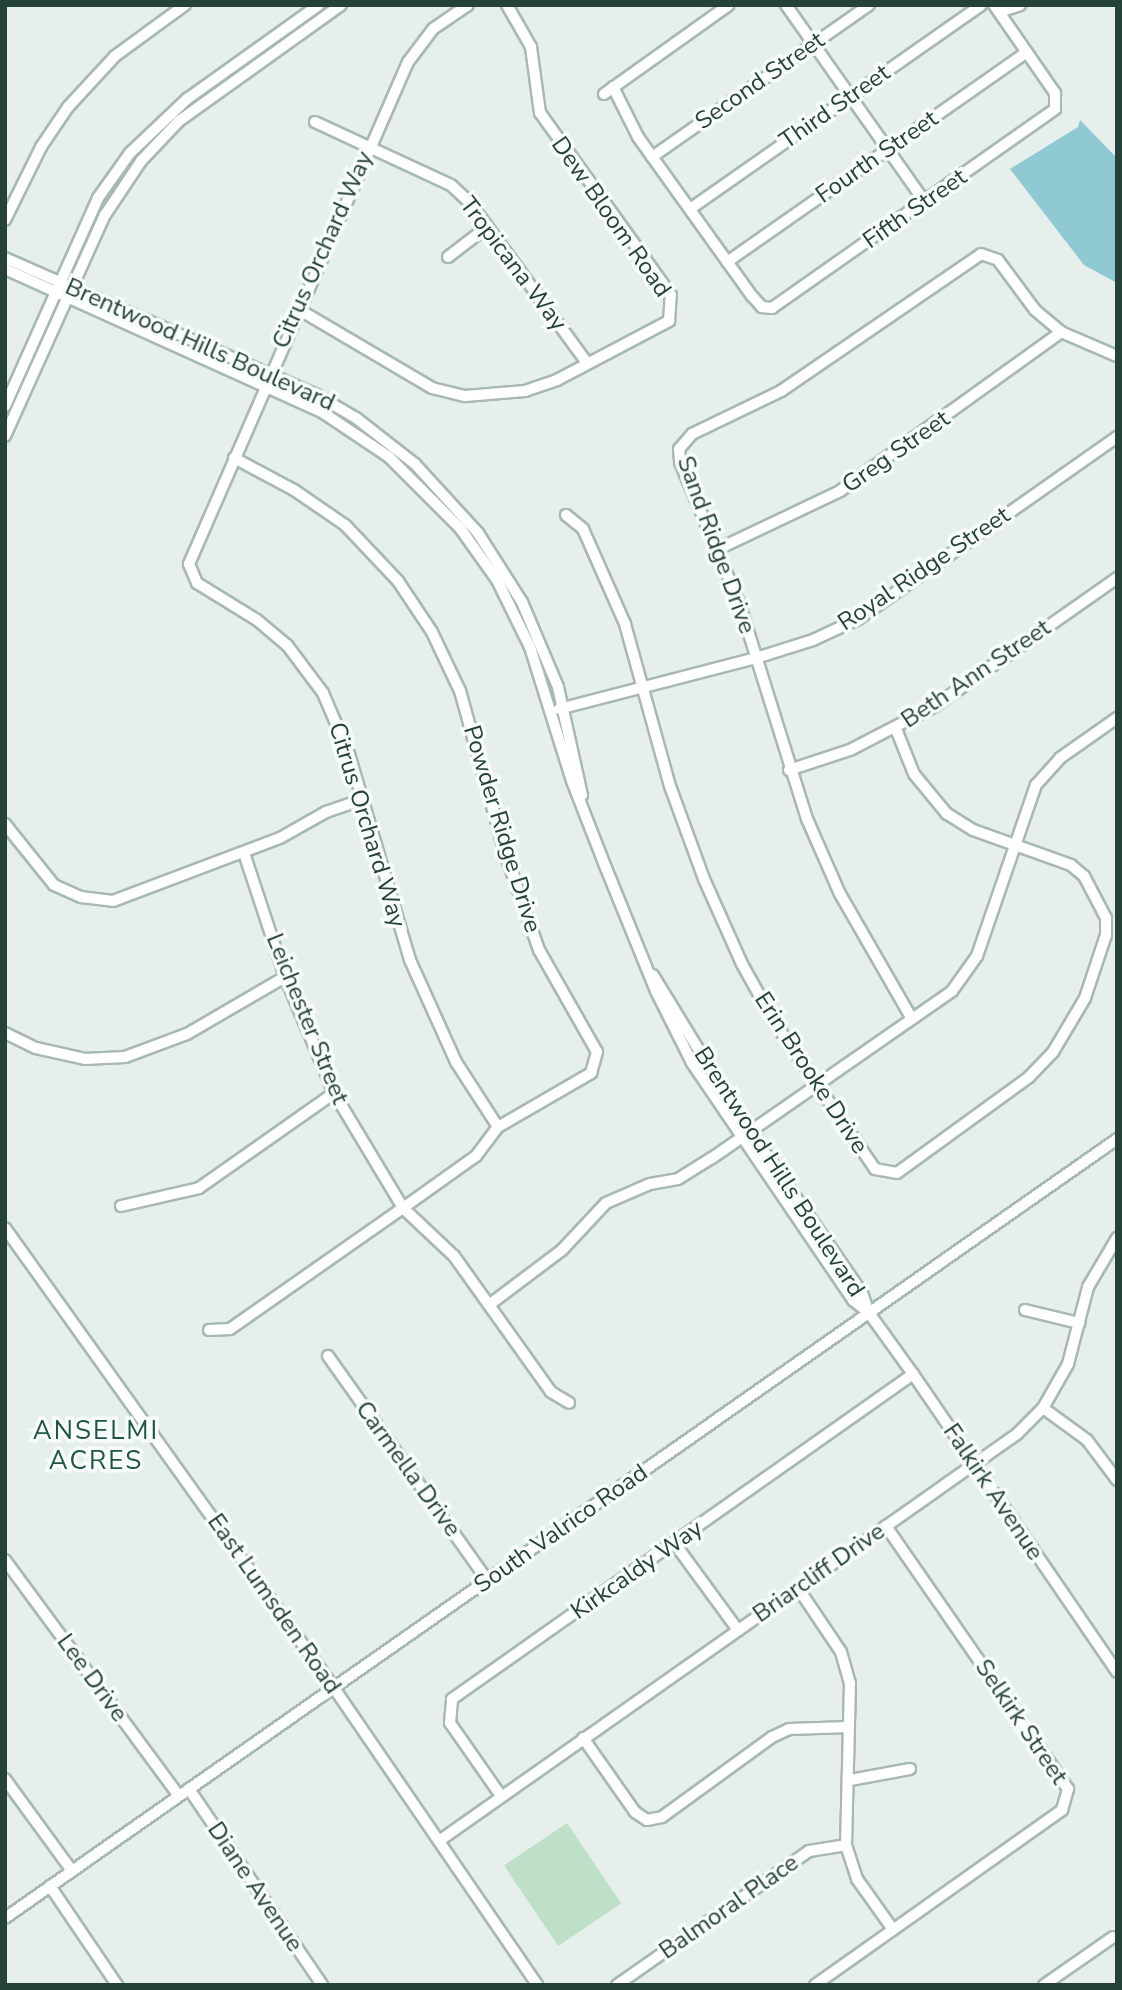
<!DOCTYPE html>
<html>
<head>
<meta charset="utf-8">
<style>
  body { margin:0 }
  #map { position:relative; width:1122px; height:1990px; overflow:hidden; background:#e6efeb; font-family:"Nunito Sans",sans-serif }
  div>[style] { position:absolute }
  .green>* { inset:0; background:#bfe0c8; transform-origin:0 0 }
  .water>* { inset:0; background:#8ec9d4 }
  .roads { filter:drop-shadow(2px 0 #a8b8b2) drop-shadow(-2px 0 #a8b8b2) drop-shadow(0 2px #a8b8b2) drop-shadow(0 -2px #a8b8b2) }
  .minor>* { height:10px; margin:-5px; padding:0 5px; transform-origin:5px; border-radius:5px; background:#fff }
  span { translate:-50% -50%; white-space:nowrap; text-align:center; line-height:1.15; -webkit-text-stroke:7px #f7fbf9; paint-order:stroke }
  .street-label { font-size:24px; color:#24423a }
  .neighbourhood-label { font-size:26px; color:#1f5548; letter-spacing:2px }
  .frame { position:absolute; inset:0; border:7px solid #24423a; pointer-events:none }
</style>
</head>
<body>
<div id="map">
  <div class="green">
    <i style="left:567px;top:1823px;width:97px;height:76px;rotate:56deg"></i>
  </div>
  <div class="water">
    <i style="clip-path:polygon(1080px 120px,1117px 158px,1117px 283px,1084px 265px,1010px 169px,1078px 127px)"></i>
  </div>
  <div class="roads">
    <div class="minor">
      <i style="left:468px;top:5px;width:42px;rotate:145.6deg"></i>
      <i style="left:433px;top:29px;width:41px;rotate:127.1deg"></i>
      <i style="left:408px;top:62px;width:548px;rotate:113.57deg"></i>
      <i style="left:189px;top:564px;width:21px;rotate:67deg"></i>
      <i style="left:197px;top:583px;width:70px;rotate:31.7deg"></i>
      <i style="left:257px;top:620px;width:39px;rotate:40deg"></i>
      <i style="left:287px;top:645px;width:60px;rotate:53.1deg"></i>
      <i style="left:323px;top:693px;width:66px;rotate:66.9deg"></i>
      <i style="left:349px;top:754px;width:215px;rotate:73.5deg"></i>
      <i style="left:410px;top:960px;width:112px;rotate:65.7deg"></i>
      <i style="left:456px;top:1062px;width:77px;rotate:57.1deg"></i>
      <i style="left:786px;top:5px;width:241px;rotate:54.8deg"></i>
      <i style="left:999px;top:12px;width:22px;rotate:-18deg"></i>
      <i style="left:613px;top:87px;width:56px;rotate:63.4deg"></i>
      <i style="left:638px;top:137px;width:196px;rotate:54.4deg"></i>
      <i style="left:752px;top:296px;width:15px;rotate:48deg"></i>
      <i style="left:762px;top:307px;width:10px;rotate:6deg"></i>
      <i style="left:772px;top:308px;width:346px;rotate:-35.1deg"></i>
      <i style="left:1055px;top:109px;width:16px;rotate:-90deg"></i>
      <i style="left:1055px;top:93px;width:107px;rotate:-124.7deg"></i>
      <i style="left:604px;top:94px;width:153px;rotate:-35.5deg"></i>
      <i style="left:315px;top:122px;width:150px;rotate:24.9deg"></i>
      <i style="left:451px;top:185px;width:26px;rotate:43deg"></i>
      <i style="left:470px;top:203px;width:198px;rotate:53.8deg"></i>
      <i style="left:652px;top:157px;width:265px;rotate:-35deg"></i>
      <i style="left:690px;top:209px;width:355px;rotate:-35deg"></i>
      <i style="left:5px;top:220px;width:81px;rotate:-63.7deg"></i>
      <i style="left:41px;top:147px;width:48px;rotate:-56deg"></i>
      <i style="left:68px;top:107px;width:69px;rotate:-47.3deg"></i>
      <i style="left:115px;top:56px;width:87px;rotate:-36.1deg"></i>
      <i style="left:448px;top:257px;width:49px;rotate:-37.6deg"></i>
      <i style="left:5px;top:258px;width:339px;rotate:23.7deg"></i>
      <i style="left:315px;top:394px;width:48px;rotate:30.3deg"></i>
      <i style="left:356px;top:418px;width:75px;rotate:37.9deg"></i>
      <i style="left:415px;top:464px;width:93px;rotate:47.6deg"></i>
      <i style="left:478px;top:533px;width:82px;rotate:57.5deg"></i>
      <i style="left:522px;top:602px;width:92px;rotate:67deg"></i>
      <i style="left:558px;top:687px;width:111px;rotate:77.5deg"></i>
      <i style="left:727px;top:262px;width:366px;rotate:-35deg"></i>
      <i style="left:5px;top:269px;width:348px;rotate:24.3deg"></i>
      <i style="left:322px;top:412px;width:81px;rotate:33.9deg"></i>
      <i style="left:389px;top:457px;width:100px;rotate:45deg"></i>
      <i style="left:460px;top:528px;width:64px;rotate:54.6deg"></i>
      <i style="left:497px;top:580px;width:75px;rotate:63.8deg"></i>
      <i style="left:530px;top:647px;width:140px;rotate:72.6deg"></i>
      <i style="left:572px;top:781px;width:93px;rotate:68.7deg"></i>
      <i style="left:606px;top:868px;width:133px;rotate:67.9deg"></i>
      <i style="left:656px;top:991px;width:80px;rotate:63.4deg"></i>
      <i style="left:692px;top:1063px;width:287px;rotate:55.8deg"></i>
      <i style="left:853px;top:1300px;width:21px;rotate:39deg"></i>
      <i style="left:869px;top:1313px;width:75px;rotate:54.2deg"></i>
      <i style="left:913px;top:1374px;width:361px;rotate:55.6deg"></i>
      <i style="left:298px;top:309px;width:156px;rotate:30.5deg"></i>
      <i style="left:432px;top:388px;width:34px;rotate:14deg"></i>
      <i style="left:465px;top:396px;width:60px;rotate:-4.8deg"></i>
      <i style="left:525px;top:391px;width:34px;rotate:-19deg"></i>
      <i style="left:557px;top:380px;width:127px;rotate:-27.8deg"></i>
      <i style="left:669px;top:321px;width:26px;rotate:-86deg"></i>
      <i style="left:671px;top:295px;width:224px;rotate:-125.7deg"></i>
      <i style="left:540px;top:113px;width:67px;rotate:-97.8deg"></i>
      <i style="left:531px;top:47px;width:48px;rotate:-119.7deg"></i>
      <i style="left:5px;top:406px;width:228px;rotate:-65.9deg"></i>
      <i style="left:98px;top:198px;width:55px;rotate:-54.6deg"></i>
      <i style="left:130px;top:153px;width:79px;rotate:-43.5deg"></i>
      <i style="left:187px;top:99px;width:162px;rotate:-35.5deg"></i>
      <i style="left:5px;top:436px;width:243px;rotate:-65.7deg"></i>
      <i style="left:105px;top:215px;width:65px;rotate:-56.3deg"></i>
      <i style="left:141px;top:161px;width:55px;rotate:-46.5deg"></i>
      <i style="left:179px;top:121px;width:199px;rotate:-35.6deg"></i>
      <i style="left:566px;top:515px;width:22px;rotate:39deg"></i>
      <i style="left:583px;top:529px;width:104px;rotate:66.1deg"></i>
      <i style="left:625px;top:624px;width:168px;rotate:74.5deg"></i>
      <i style="left:670px;top:786px;width:99px;rotate:69.9deg"></i>
      <i style="left:704px;top:879px;width:93px;rotate:65.9deg"></i>
      <i style="left:742px;top:964px;width:68px;rotate:60.8deg"></i>
      <i style="left:775px;top:1023px;width:177px;rotate:55.6deg"></i>
      <i style="left:875px;top:1169px;width:22px;rotate:10deg"></i>
      <i style="left:897px;top:1173px;width:163px;rotate:-36deg"></i>
      <i style="left:1029px;top:1077px;width:35px;rotate:-46deg"></i>
      <i style="left:1053px;top:1052px;width:63px;rotate:-59.3deg"></i>
      <i style="left:1085px;top:998px;width:66px;rotate:-71.6deg"></i>
      <i style="left:1106px;top:935px;width:17px;rotate:-90deg"></i>
      <i style="left:1106px;top:918px;width:47px;rotate:-117.6deg"></i>
      <i style="left:1084px;top:876px;width:17px;rotate:-140deg"></i>
      <i style="left:1071px;top:865px;width:104px;rotate:-160.3deg"></i>
      <i style="left:973px;top:830px;width:31px;rotate:-148deg"></i>
      <i style="left:947px;top:814px;width:52px;rotate:-129.5deg"></i>
      <i style="left:914px;top:774px;width:48px;rotate:-111.8deg"></i>
      <i style="left:718px;top:549px;width:135px;rotate:-25.4deg"></i>
      <i style="left:840px;top:491px;width:272px;rotate:-35.7deg"></i>
      <i style="left:559px;top:709px;width:203px;rotate:-14.5deg"></i>
      <i style="left:756px;top:658px;width:60px;rotate:-17.5deg"></i>
      <i style="left:813px;top:640px;width:50px;rotate:-25deg"></i>
      <i style="left:858px;top:619px;width:317px;rotate:-35.1deg"></i>
      <i style="left:789px;top:770px;width:64px;rotate:-18.2deg"></i>
      <i style="left:850px;top:750px;width:96px;rotate:-27.4deg"></i>
      <i style="left:935px;top:706px;width:223px;rotate:-35.1deg"></i>
      <i style="left:5px;top:824px;width:78px;rotate:51.2deg"></i>
      <i style="left:54px;top:885px;width:30px;rotate:24deg"></i>
      <i style="left:81px;top:897px;width:32px;rotate:7deg"></i>
      <i style="left:113px;top:901px;width:178px;rotate:-20.7deg"></i>
      <i style="left:280px;top:838px;width:53px;rotate:-29.5deg"></i>
      <i style="left:326px;top:812px;width:36px;rotate:-19deg"></i>
      <i style="left:244px;top:853px;width:131px;rotate:71.7deg"></i>
      <i style="left:285px;top:977px;width:126px;rotate:67.1deg"></i>
      <i style="left:334px;top:1093px;width:134px;rotate:59deg"></i>
      <i style="left:403px;top:1208px;width:70px;rotate:43.3deg"></i>
      <i style="left:454px;top:1256px;width:167px;rotate:54.5deg"></i>
      <i style="left:551px;top:1392px;width:21px;rotate:31deg"></i>
      <i style="left:653px;top:975px;width:159px;rotate:58.6deg"></i>
      <i style="left:736px;top:1111px;width:221px;rotate:55.3deg"></i>
      <i style="left:862px;top:1293px;width:21px;rotate:71deg"></i>
      <i style="left:912px;top:1019px;width:144px;rotate:-119.9deg"></i>
      <i style="left:840px;top:894px;width:82px;rotate:-113.7deg"></i>
      <i style="left:807px;top:819px;width:224px;rotate:-107.4deg"></i>
      <i style="left:740px;top:605px;width:155px;rotate:-112.8deg"></i>
      <i style="left:680px;top:462px;width:13px;rotate:-94deg"></i>
      <i style="left:679px;top:449px;width:20px;rotate:-49deg"></i>
      <i style="left:692px;top:434px;width:99px;rotate:-25.8deg"></i>
      <i style="left:781px;top:391px;width:242px;rotate:-34.4deg"></i>
      <i style="left:981px;top:254px;width:18px;rotate:19deg"></i>
      <i style="left:998px;top:260px;width:62px;rotate:53.5deg"></i>
      <i style="left:1035px;top:310px;width:34px;rotate:40deg"></i>
      <i style="left:1061px;top:332px;width:61px;rotate:23.2deg"></i>
      <i style="left:5px;top:1033px;width:34px;rotate:26deg"></i>
      <i style="left:36px;top:1048px;width:50px;rotate:12.7deg"></i>
      <i style="left:85px;top:1059px;width:40px;rotate:-2.9deg"></i>
      <i style="left:125px;top:1057px;width:66px;rotate:-20.4deg"></i>
      <i style="left:187px;top:1034px;width:113px;rotate:-30.2deg"></i>
      <i style="left:121px;top:1206px;width:80px;rotate:-13deg"></i>
      <i style="left:199px;top:1188px;width:165px;rotate:-35.1deg"></i>
      <i style="left:5px;top:1228px;width:566px;rotate:54.43deg"></i>
      <i style="left:334px;top:1688px;width:360px;rotate:55.6deg"></i>
      <i style="left:489px;top:1305px;width:91px;rotate:-37deg"></i>
      <i style="left:562px;top:1250px;width:64px;rotate:-46.9deg"></i>
      <i style="left:606px;top:1203px;width:48px;rotate:-23.4deg"></i>
      <i style="left:650px;top:1184px;width:28px;rotate:-10deg"></i>
      <i style="left:678px;top:1179px;width:40px;rotate:-32deg"></i>
      <i style="left:712px;top:1158px;width:292px;rotate:-34.8deg"></i>
      <i style="left:952px;top:991px;width:43px;rotate:-54.5deg"></i>
      <i style="left:977px;top:956px;width:181px;rotate:-71deg"></i>
      <i style="left:1036px;top:785px;width:36px;rotate:-48deg"></i>
      <i style="left:1060px;top:758px;width:70px;rotate:-35.1deg"></i>
      <i style="left:1025px;top:1310px;width:56px;rotate:13.5deg"></i>
      <i style="left:209px;top:1330px;width:21px;rotate:-3deg"></i>
      <i style="left:230px;top:1329px;width:211px;rotate:-35deg"></i>
      <i style="left:403px;top:1208px;width:90px;rotate:-35.5deg"></i>
      <i style="left:476px;top:1156px;width:36px;rotate:-53deg"></i>
      <i style="left:498px;top:1127px;width:108px;rotate:-30.1deg"></i>
      <i style="left:591px;top:1073px;width:22px;rotate:-74deg"></i>
      <i style="left:597px;top:1052px;width:117px;rotate:-119.6deg"></i>
      <i style="left:539px;top:950px;width:103px;rotate:-109.3deg"></i>
      <i style="left:505px;top:853px;width:168px;rotate:-105.5deg"></i>
      <i style="left:460px;top:691px;width:65px;rotate:-115.4deg"></i>
      <i style="left:432px;top:632px;width:61px;rotate:-123.7deg"></i>
      <i style="left:398px;top:581px;width:77px;rotate:-133.4deg"></i>
      <i style="left:345px;top:525px;width:62px;rotate:-145.5deg"></i>
      <i style="left:294px;top:490px;width:68px;rotate:-151.9deg"></i>
      <i style="left:328px;top:1356px;width:276px;rotate:54.6deg"></i>
      <i style="left:1043px;top:1408px;width:54px;rotate:36deg"></i>
      <i style="left:1087px;top:1440px;width:50px;rotate:53.1deg"></i>
      <i style="left:675px;top:1544px;width:107px;rotate:53.8deg"></i>
      <i style="left:5px;top:1560px;width:293px;rotate:53.6deg"></i>
      <i style="left:798px;top:1588px;width:77px;rotate:56.1deg"></i>
      <i style="left:841px;top:1652px;width:32px;rotate:74deg"></i>
      <i style="left:850px;top:1683px;width:162px;rotate:91.4deg"></i>
      <i style="left:846px;top:1845px;width:36px;rotate:72deg"></i>
      <i style="left:857px;top:1879px;width:60px;rotate:54.5deg"></i>
      <i style="left:583px;top:1738px;width:90px;rotate:54.9deg"></i>
      <i style="left:635px;top:1812px;width:14px;rotate:34deg"></i>
      <i style="left:647px;top:1820px;width:15px;rotate:-11deg"></i>
      <i style="left:662px;top:1817px;width:136px;rotate:-36deg"></i>
      <i style="left:772px;top:1737px;width:19px;rotate:-25deg"></i>
      <i style="left:789px;top:1729px;width:60px;rotate:-1.9deg"></i>
      <i style="left:5px;top:1779px;width:114px;rotate:53.9deg"></i>
      <i style="left:850px;top:1780px;width:61px;rotate:-10.4deg"></i>
      <i style="left:189px;top:1789px;width:237px;rotate:55.8deg"></i>
      <i style="left:501px;top:1796px;width:89px;rotate:-124.9deg"></i>
      <i style="left:450px;top:1723px;width:24px;rotate:-85deg"></i>
      <i style="left:452px;top:1699px;width:564px;rotate:-35.18deg"></i>
      <i style="left:439px;top:1841px;width:707px;rotate:-35.15deg"></i>
      <i style="left:1017px;top:1434px;width:37px;rotate:-45deg"></i>
      <i style="left:1043px;top:1408px;width:51px;rotate:-60.4deg"></i>
      <i style="left:1068px;top:1364px;width:80px;rotate:-75.4deg"></i>
      <i style="left:1088px;top:1287px;width:57px;rotate:-59.4deg"></i>
      <i style="left:50px;top:1886px;width:120px;rotate:55.9deg"></i>
      <i style="left:5px;top:1918px;width:1358px;rotate:-35.01deg"></i>
      <i style="left:617px;top:1985px;width:234px;rotate:-34.9deg"></i>
      <i style="left:809px;top:1851px;width:37px;rotate:-9deg"></i>
      <i style="left:815px;top:1985px;width:303px;rotate:-35.3deg"></i>
      <i style="left:1062px;top:1810px;width:22px;rotate:-74deg"></i>
      <i style="left:1068px;top:1789px;width:320px;rotate:-124.7deg"></i>
      <i style="left:1044px;top:1985px;width:84px;rotate:-34.8deg"></i>
    </div>
  </div>
  <div class="street-label">
    <span style="left:760px;top:81px;rotate:-35deg">Second Street</span>
    <span style="left:835px;top:107px;rotate:-35deg">Third Street</span>
    <span style="left:877px;top:157px;rotate:-35deg">Fourth Street</span>
    <span style="left:915px;top:209px;rotate:-35deg">Fifth Street</span>
    <span style="left:611px;top:217px;rotate:55deg">Dew Bloom Road</span>
    <span style="left:323px;top:250px;rotate:-66deg">Citrus Orchard Way</span>
    <span style="left:513px;top:264px;rotate:53deg">Tropicana Way</span>
    <span style="left:200px;top:345px;rotate:24deg">Brentwood Hills Boulevard</span>
    <span style="left:896px;top:452px;rotate:-35deg">Greg Street</span>
    <span style="left:716px;top:545px;rotate:70deg">Sand Ridge Drive</span>
    <span style="left:924px;top:569px;rotate:-34deg">Royal Ridge Street</span>
    <span style="left:976px;top:674px;rotate:-34deg">Beth Ann Street</span>
    <span style="left:367px;top:825px;rotate:73deg">Citrus Orchard Way</span>
    <span style="left:502px;top:829px;rotate:73deg">Powder Ridge Drive</span>
    <span style="left:307px;top:1019px;rotate:68deg">Leichester Street</span>
    <span style="left:811px;top:1073px;rotate:57deg">Erin Brooke Drive</span>
    <span style="left:779px;top:1172px;rotate:57deg">Brentwood Hills Boulevard</span>
    <span style="left:408px;top:1469px;rotate:54deg">Carmella Drive</span>
    <span style="left:993px;top:1492px;rotate:56deg">Falkirk Avenue</span>
    <span style="left:561px;top:1529px;rotate:-35deg">South Valrico Road</span>
    <span style="left:637px;top:1570px;rotate:-35deg">Kirkcaldy Way</span>
    <span style="left:819px;top:1573px;rotate:-35deg">Briarcliff Drive</span>
    <span style="left:274px;top:1604px;rotate:55deg">East Lumsden Road</span>
    <span style="left:92px;top:1678px;rotate:54deg">Lee Drive</span>
    <span style="left:1021px;top:1722px;rotate:56deg">Selkirk Street</span>
    <span style="left:255px;top:1887px;rotate:56deg">Diane Avenue</span>
    <span style="left:729px;top:1907px;rotate:-35deg">Balmoral Place</span>
  </div>
  <div class="neighbourhood-label">
    <span style="left:96px;top:1446px">ANSELMI<br>ACRES</span>
  </div>
  <div class="frame"></div>
</div>
</body>
</html>
